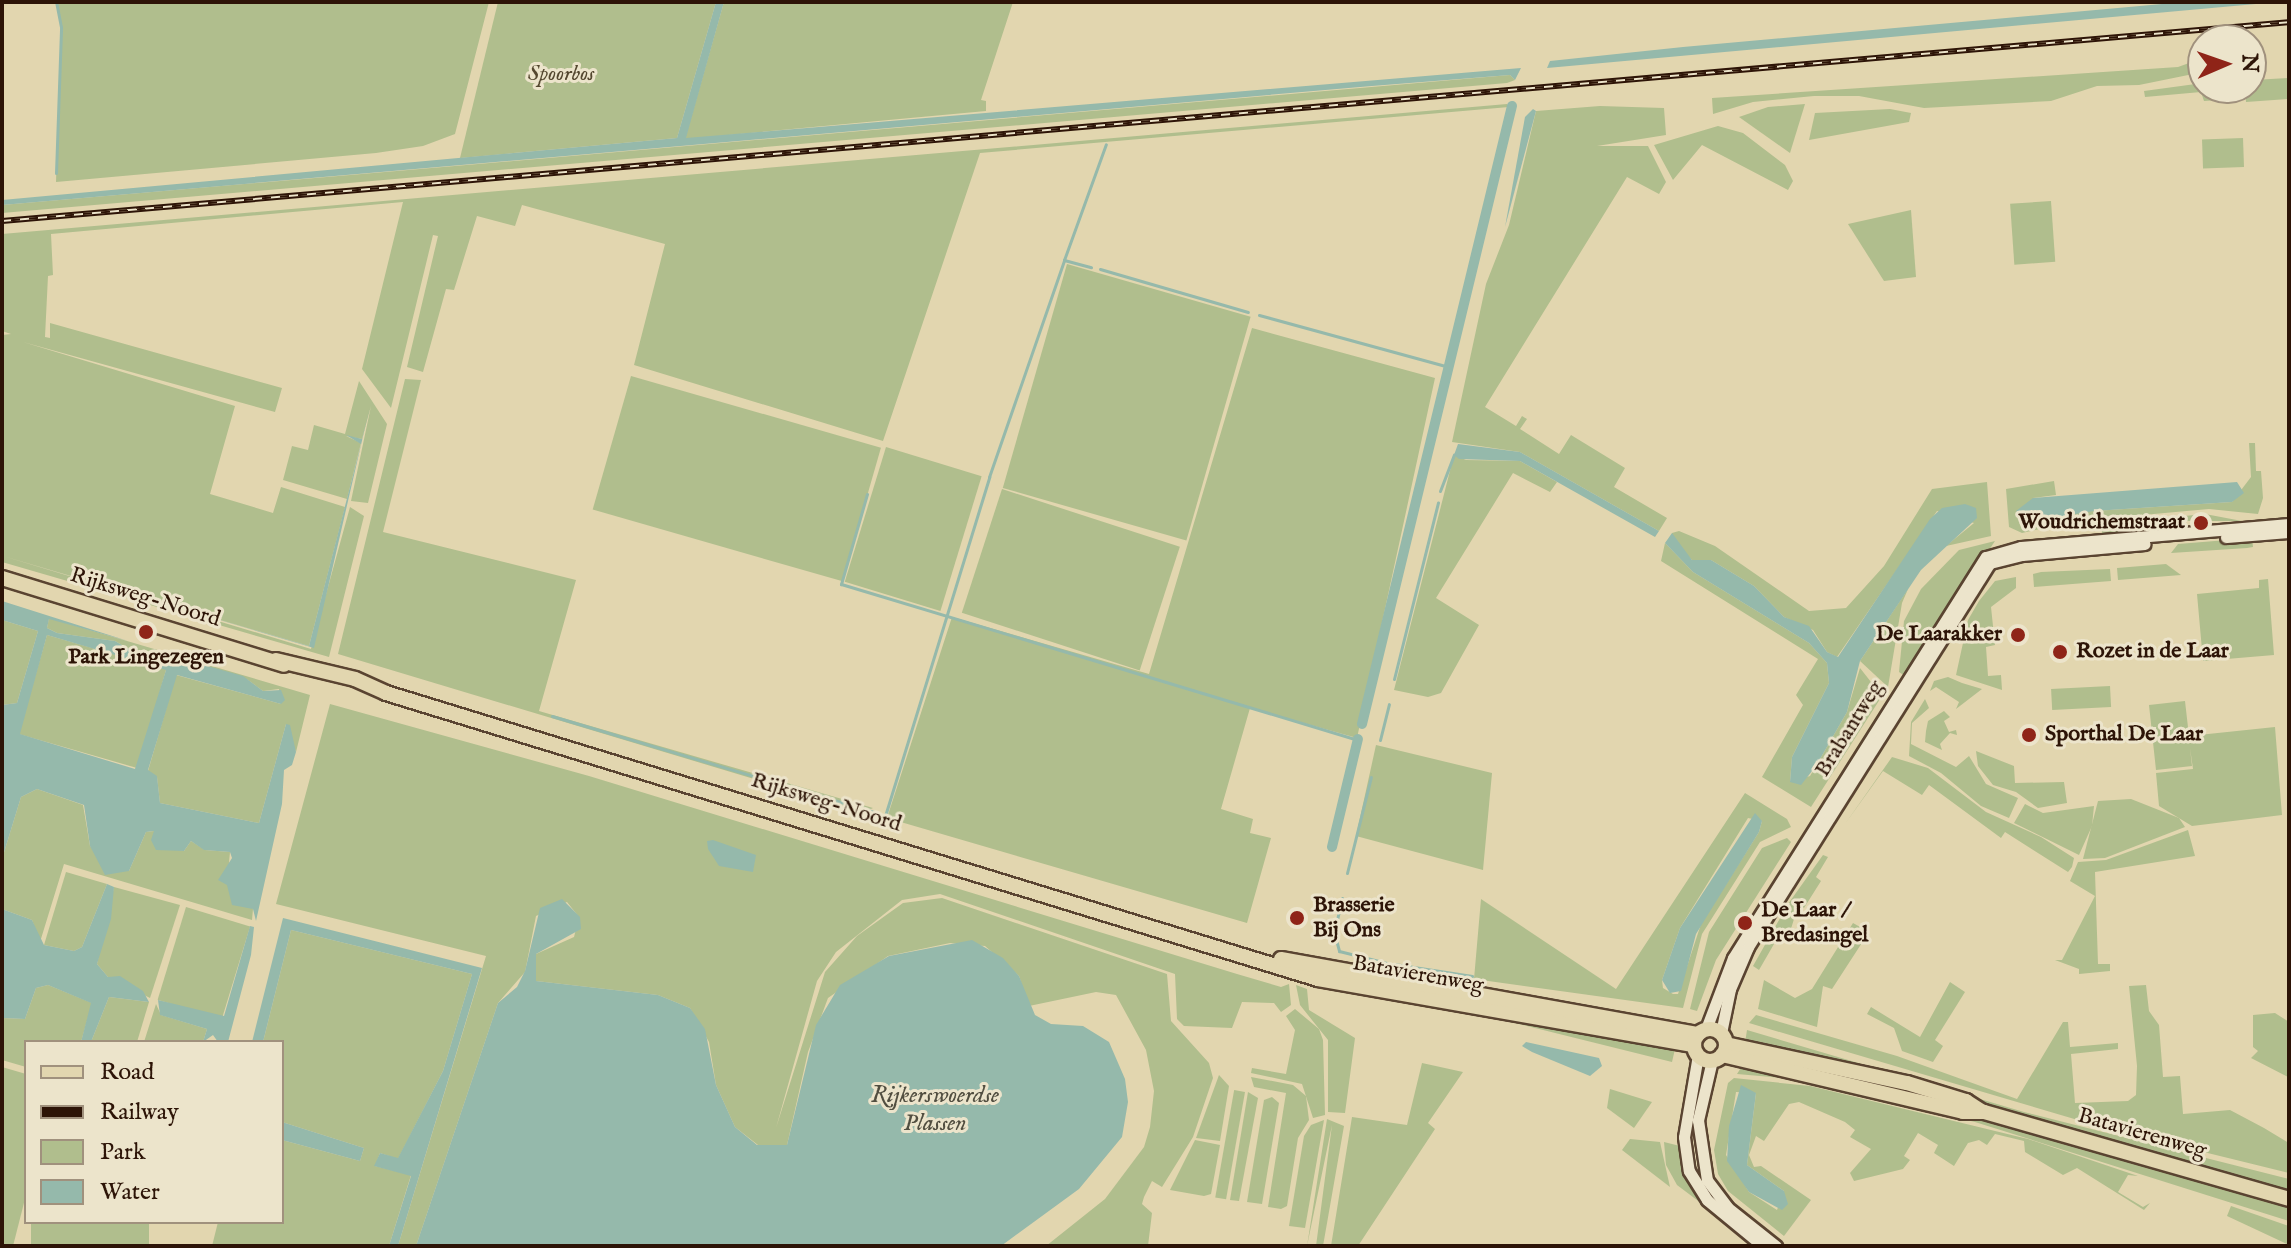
<!DOCTYPE html>
<html>
<head>
<meta charset="utf-8">
<style>
  body { margin:0 }
  #map { position:relative; width:2291px; height:1248px; overflow:hidden; background:#e2d6af; font-family:"IM FELL English",serif }
  div>[style] { position:absolute }
  .green>* { inset:0; background:#b0be8d; transform-origin:0 0 }
  .water>* { inset:0; background:#95b9ab }
  .stream>* { height:3px; margin:-1.5px; padding:0 1.5px; transform-origin:1.5px; border-radius:1.5px; background:#95b9ab }
  .canal>* { height:10px; margin:-5px; padding:0 5px; transform-origin:5px; border-radius:5px; background:#95b9ab }
  .roads { filter:drop-shadow(2px 0 #5a4431) drop-shadow(-2px 0 #5a4431) drop-shadow(0 2px #5a4431) drop-shadow(0 -2px #5a4431) }
  .minor>* { height:11px; margin:-5.5px; padding:0 5.5px; transform-origin:5.5px; border-radius:5.5px; background:#ece4cb }
  .major>* { height:14px; margin:-7px; padding:0 7px; transform-origin:7px; border-radius:7px; background:#e2d6af }
  .major>.ring { margin:-7px; padding:0; box-sizing:content-box; background:none; border:14px solid #e2d6af; border-radius:50% }
  .rail>* { height:6px; margin-top:-3px; transform-origin:0; background:repeating-linear-gradient(90deg,#ece4cb 0 9px,#2d1407 0 18px); box-sizing:border-box; border-block:2px solid #2d1407 }
  .dots>* { width:22px; height:22px; translate:-50% -50%; box-sizing:border-box; border:4px solid #ece4cb; border-radius:50% }
  span { translate:-50% -50%; white-space:nowrap; text-align:center; line-height:1.15; -webkit-text-stroke:6px #ece4cb; paint-order:stroke }
  .park-label { font-size:22px; color:#54472f; font-style:italic }
  .poi-label { font-size:22px; color:#2d1407; font-weight:700 }
  .right { translate:-100% -50%; text-align:right }
  .left { translate:0 -50%; text-align:left }
  .street-label { font-size:22px; color:#2d1407 }
  .water-label { font-size:24px; color:#514e40; font-style:italic }
  .frame { position:absolute; inset:0; border:4px solid #2d1407; pointer-events:none }
  .legend { position:absolute; left:24px; top:1040px; width:260px; height:184px; box-sizing:border-box; background:#ece4cb; border:2px solid #a0917d; margin:0; padding:10px 14px; list-style:none; font-size:24px; color:#2d1407 }
  .legend li { display:flex; align-items:center; gap:16px; height:40px }
  .legend b { width:40px; border:2px solid #a0917d }
  .north { position:absolute; left:2187px; top:24px; width:80px; height:80px; box-sizing:border-box; background:#ece4cb; border:2px solid #a0917d; border-radius:50%; rotate:88deg; font-size:22px; font-weight:700; line-height:32px; text-align:center; color:#2d1407 }
  .north::after { content:''; display:block; margin:auto; width:28px; height:36px; background:#8f2418; clip-path:polygon(50% 0,100% 100%,50% 72%,0 100%) }
</style>
</head>
<body>
<div id="map">
  <div class="green">
    <i style="clip-path:polygon(57px 2px,489px 2px,455px 134px,423px 146px,376px 153px,56px 182px,61px 27px)"></i>
    <i style="clip-path:polygon(498px 2px,716px 2px,677px 138px,460px 158px)"></i>
    <i style="clip-path:polygon(724px 2px,1013px 2px,981px 100px,986px 101px,986px 111px,685px 139px)"></i>
    <i style="clip-path:polygon(2203px 58px,2203px 72px,2139px 85px,2097px 86px,2051px 101px,1924px 108px,1859px 96px,1814px 96px,1753px 102px,1713px 114px,1712px 98px,2178px 67px)"></i>
    <i style="clip-path:polygon(1510px 75px,1515px 80px,1507px 83px,2px 213px,2px 205px)"></i>
    <i style="clip-path:polygon(2289px 78px,2289px 99px,2246px 102px,2245px 88px,2251px 88px,2253px 80px)"></i>
    <i style="clip-path:polygon(2203px 83px,2203px 88px,2232px 88px,2234px 99px,2204px 101px,2201px 92px,2145px 97px,2144px 91px)"></i>
    <i style="clip-path:polygon(1507px 104px,1509px 107px,980px 153px,883px 441px,634px 365px,665px 244px,522px 205px,515px 226px,477px 216px,454px 290px,446px 289px,423px 372px,407px 367px,438px 236px,433px 235px,391px 408px,362px 369px,403px 202px,51px 234px,53px 275px,48px 276px,45px 337px,50px 338px,50px 323px,282px 388px,275px 412px,23px 342px,235px 406px,210px 494px,273px 513px,281px 487px,345px 507px,309px 646px,3px 556px,311px 649px,350px 507px,364px 516px,329px 657px,2px 562px,2px 335px,11px 334px,2px 331px,2px 234px)"></i>
    <i style="clip-path:polygon(1805px 104px,1790px 153px,1739px 117px,1768px 107px)"></i>
    <i style="clip-path:polygon(1600px 106px,1664px 108px,1666px 135px,1597px 146px,1648px 146px,1666px 182px,1659px 194px,1627px 177px,1485px 407px,1516px 426px,1522px 416px,1527px 419px,1520px 429px,1559px 454px,1571px 435px,1625px 468px,1614px 487px,1667px 518px,1659px 531px,1520px 452px,1452px 442px,1486px 284px,1509px 225px,1536px 111px)"></i>
    <i style="clip-path:polygon(1890px 109px,1911px 113px,1909px 122px,1809px 140px,1815px 113px)"></i>
    <i style="clip-path:polygon(1718px 126px,1743px 133px,1785px 165px,1793px 181px,1788px 190px,1702px 145px,1673px 180px,1654px 145px)"></i>
    <i style="left:2243px;top:138px;width:29px;height:41px;rotate:88deg"></i>
    <i style="left:2051px;top:201px;width:61px;height:41px;rotate:86deg"></i>
    <i style="clip-path:polygon(1911px 210px,1916px 277px,1884px 281px,1848px 224px)"></i>
    <i style="left:1067px;top:264px;width:191px;height:233px;rotate:16deg"></i>
    <i style="clip-path:polygon(1252px 328px,1435px 378px,1357px 738px,1250px 708px,1221px 809px,1253px 819px,1250px 833px,1271px 838px,1247px 923px,887px 818px,952px 617px,1149px 674px)"></i>
    <i style="left:631px;top:376px;width:260px;height:139px;rotate:16deg"></i>
    <i style="clip-path:polygon(405px 379px,421px 380px,383px 532px,576px 580px,539px 711px,873px 808px,864px 812px,338px 654px)"></i>
    <i style="clip-path:polygon(359px 381px,387px 424px,368px 503px,351px 501px,371px 406px,362px 439px,346px 436px,361px 443px,347px 499px,283px 480px,292px 446px,308px 450px,314px 425px,345px 434px)"></i>
    <i style="clip-path:polygon(2249px 443px,2255px 443px,2256px 471px,2261px 471px,2263px 498px,2258px 514px,2209px 509px,2076px 521px,2022px 533px,2009px 527px,2006px 489px,2054px 481px,2056px 495px,2033px 498px,2094px 511px,2232px 502px,2251px 477px)"></i>
    <i style="left:886px;top:447px;width:100px;height:141px;rotate:17deg"></i>
    <i style="clip-path:polygon(1454px 455px,1466px 460px,1520px 461px,1557px 482px,1550px 492px,1513px 473px,1436px 598px,1479px 625px,1441px 693px,1428px 697px,1394px 690px)"></i>
    <i style="clip-path:polygon(1987px 482px,1991px 536px,1946px 546px,1974px 523px,1937px 511px,1837px 657px,1827px 652px,1813px 630px,1784px 617px,1754px 586px,1711px 560px,1692px 560px,1672px 540px,1672px 533px,1679px 531px,1715px 546px,1809px 611px,1846px 608px,1884px 566px,1932px 489px)"></i>
    <i style="left:1002px;top:489px;width:187px;height:130px;rotate:18deg"></i>
    <i style="clip-path:polygon(2205px 514px,2242px 521px,2180px 521px,2180px 526px,2151px 533px,2102px 537px,2102px 524px)"></i>
    <i style="clip-path:polygon(2252px 538px,2253px 547px,2247px 548px,2171px 553px,2178px 544px)"></i>
    <i style="clip-path:polygon(1995px 541px,1905px 676px,1899px 672px,1904px 621px,1921px 589px,1959px 550px)"></i>
    <i style="clip-path:polygon(1665px 543px,1693px 572px,1809px 643px,1827px 663px,1829px 683px,1792px 757px,1790px 782px,1810px 776px,1816px 766px,1847px 712px,1860px 668px,1882px 696px,1811px 807px,1762px 777px,1803px 705px,1796px 695px,1818px 659px,1661px 561px)"></i>
    <i style="clip-path:polygon(2166px 564px,2181px 575px,2118px 580px,2117px 568px)"></i>
    <i style="clip-path:polygon(2110px 569px,2111px 581px,2034px 587px,2033px 574px,2041px 572px)"></i>
    <i style="clip-path:polygon(2016px 577px,2016px 588px,1991px 607px,1995px 645px,1986px 647px,1988px 676px,2001px 675px,2002px 690px,1956px 675px,1968px 620px,1979px 601px,1995px 581px)"></i>
    <i style="clip-path:polygon(2268px 579px,2274px 655px,2203px 661px,2197px 594px,2259px 588px,2259px 580px)"></i>
    <i style="clip-path:polygon(1908px 589px,1902px 603px,1888px 687px,1860px 661px)"></i>
    <i style="clip-path:polygon(49px 618px,310px 695px,296px 752px,286px 724px,259px 823px,160px 803px,157px 777px,148px 771px,176px 675px,281px 704px,279px 689px,263px 691px,248px 680px,193px 662px,141px 656px,115px 641px,57px 633px,47px 628px)"></i>
    <i style="clip-path:polygon(2px 620px,38px 631px,17px 703px,2px 705px)"></i>
    <i style="left:47px;top:635px;width:124px;height:103px;rotate:16deg"></i>
    <i style="clip-path:polygon(1948px 677px,1962px 683px,1982px 689px,1956px 709px,1959px 702px,1936px 687px,1930px 691px,1934px 681px)"></i>
    <i style="left:2110px;top:686px;width:21px;height:59px;rotate:87deg"></i>
    <i style="clip-path:polygon(1925px 699px,1929px 708px,1912px 723px,1911px 744px,1956px 767px,1969px 756px,1986px 784px,2018px 798px,2009px 818px,1981px 806px,1941px 773px,1909px 756px,1911px 722px)"></i>
    <i style="clip-path:polygon(2185px 701px,2189px 736px,2275px 727px,2282px 815px,2192px 826px,2159px 806px,2156px 773px,2193px 769px,2190px 748px,2192px 766px,2156px 770px,2149px 705px)"></i>
    <i style="clip-path:polygon(330px 704px,589px 776px,1237px 974px,1281px 987px,1289px 984px,1291px 1005px,1281px 1012px,1274px 1003px,1242px 1002px,1232px 1028px,1184px 1026px,1177px 1019px,1175px 974px,940px 894px,902px 900px,836px 952px,817px 981px,776px 1128px,825px 972px,857px 936px,903px 903px,942px 898px,1167px 974px,1171px 1021px,1209px 1063px,1213px 1078px,1193px 1137px,1162px 1187px,1152px 1181px,1144px 1197px,1142px 1204px,1152px 1213px,1148px 1246px,1046px 1246px,1105px 1199px,1144px 1147px,1150px 1127px,1154px 1091px,1146px 1050px,1116px 995px,1096px 992px,1029px 1006px,1019px 976px,985px 946px,950px 943px,888px 956px,828px 998px,808px 1052px,787px 1145px,758px 1145px,735px 1127px,716px 1085px,709px 1042px,690px 1008px,658px 995px,536px 981px,536px 954px,574px 937px,579px 917px,567px 902px,536px 916px,525px 972px,498px 1003px,416px 1246px,398px 1246px,486px 956px,276px 904px)"></i>
    <i style="clip-path:polygon(1944px 711px,1950px 717px,1944px 721px,1949px 732px,1956px 730px,1957px 735px,1950px 733px,1940px 744px,1942px 750px,1925px 742px,1926px 731px,1928px 721px)"></i>
    <i style="clip-path:polygon(1376px 745px,1492px 773px,1483px 870px,1356px 836px)"></i>
    <i style="clip-path:polygon(1976px 751px,2014px 766px,2015px 783px,2064px 782px,2067px 803px,2038px 808px,2016px 792px,1993px 785px,1978px 766px)"></i>
    <i style="clip-path:polygon(1892px 757px,1928px 768px,1986px 812px,2041px 837px,2074px 858px,2072px 867px,2068px 872px,2005px 832px,2001px 838px,1929px 785px,1922px 795px,1883px 771px,1845px 824px)"></i>
    <i style="clip-path:polygon(37px 789px,83px 805px,90px 846px,129px 871px,146px 832px,154px 831px,166px 847px,184px 851px,191px 841px,205px 850px,230px 852px,227px 884px,253px 909px,252px 920px,64px 864px,40px 942px,32px 920px,2px 909px,2px 859px,21px 797px)"></i>
    <i style="clip-path:polygon(evenodd,1745px 793px,1787px 819px,1791px 827px,1760px 842px,1702px 934px,1683px 1008px,1474px 979px,1481px 899px,1616px 989px,1745px 793px,1748px 818px,1762px 821px,1759px 832px,1701px 924px,1678px 994px,1673px 994px,1663px 988px,1662px 980px,1680px 928px,1748px 818px)"></i>
    <i style="clip-path:polygon(2131px 799px,2179px 818px,2185px 827px,2105px 858px,2083px 859px,2098px 801px)"></i>
    <i style="clip-path:polygon(2025px 804px,2043px 813px,2094px 806px,2092px 826px,2079px 855px,2014px 823px)"></i>
    <i style="clip-path:polygon(2188px 830px,2195px 856px,2095px 872px,2098px 964px,2110px 964px,2110px 971px,2079px 974px,2079px 969px,2055px 960px,2062px 960px,2095px 896px,2070px 881px,2078px 862px,2106px 860px)"></i>
    <i style="clip-path:polygon(1787px 838px,1791px 842px,1716px 960px,1697px 1011px,1690px 1009px,1709px 932px,1762px 848px)"></i>
    <i style="clip-path:polygon(1823px 855px,1828px 857px,1816px 877px,1821px 881px,1804px 908px,1798px 906px,1790px 932px,1773px 931px,1774px 944px,1759px 970px,1753px 966px,1788px 904px)"></i>
    <i style="clip-path:polygon(66px 872px,107px 884px,82px 947px,74px 951px,44px 945px)"></i>
    <i style="clip-path:polygon(114px 887px,180px 905px,150px 998px,108px 977px,97px 964px)"></i>
    <i style="left:186px;top:907px;width:67px;height:97px;rotate:17deg"></i>
    <i style="clip-path:polygon(1853px 923px,1869px 932px,1832px 989px,1823px 986px,1817px 1027px,1758px 1009px,1764px 980px,1795px 998px,1812px 989px)"></i>
    <i style="clip-path:polygon(291px 930px,472px 974px,443px 1071px,398px 1159px,380px 1153px,375px 1166px,411px 1175px,389px 1246px,212px 1246px,218px 1222px,282px 1222px,282px 1140px,360px 1161px,364px 1148px,282px 1122px,282px 1042px,263px 1042px)"></i>
    <i style="clip-path:polygon(1950px 982px,1965px 992px,1935px 1040px,1943px 1046px,1933px 1062px,1902px 1051px,1894px 1028px,1867px 1014px,1871px 1007px,1920px 1037px)"></i>
    <i style="clip-path:polygon(48px 985px,92px 1003px,81px 1042px,26px 1042px,26px 1067px,2px 1060px,2px 1018px,25px 1019px,36px 988px)"></i>
    <i style="clip-path:polygon(1296px 985px,1307px 989px,1309px 1010px,1355px 1038px,1345px 1113px,1328px 1112px,1328px 1040px,1300px 1005px)"></i>
    <i style="clip-path:polygon(2146px 985px,2149px 1011px,2159px 1025px,2163px 1077px,2180px 1076px,2183px 1114px,2230px 1110px,2264px 1128px,2289px 1143px,2289px 1173px,2098px 1126px,1749px 1023px,1756px 1015px,1897px 1056px,2017px 1099px,2063px 1022px,2068px 1022px,2070px 1047px,2118px 1043px,2118px 1049px,2071px 1054px,2075px 1103px,2128px 1101px,2136px 1095px,2137px 1066px,2129px 986px)"></i>
    <i style="clip-path:polygon(109px 997px,149px 1002px,137px 1042px,91px 1042px)"></i>
    <i style="clip-path:polygon(156px 1004px,161px 1015px,207px 1029px,203px 1042px,144px 1042px)"></i>
    <i style="clip-path:polygon(1442px 1005px,1672px 1048px,1675px 1049px,1672px 1062px)"></i>
    <i style="clip-path:polygon(1295px 1009px,1319px 1029px,1323px 1040px,1325px 1115px,1313px 1118px,1302px 1084px,1251px 1073px,1252px 1068px,1286px 1074px,1295px 1030px,1286px 1016px)"></i>
    <i style="clip-path:polygon(2275px 1013px,2289px 1022px,2288px 1077px,2251px 1058px,2258px 1051px,2253px 1047px,2253px 1015px)"></i>
    <i style="clip-path:polygon(1747px 1030px,2024px 1112px,2289px 1179px,2289px 1193px,1912px 1081px,1745px 1043px)"></i>
    <i style="clip-path:polygon(1422px 1063px,1463px 1072px,1428px 1123px,1435px 1129px,1358px 1246px,1331px 1246px,1352px 1117px,1407px 1125px)"></i>
    <i style="clip-path:polygon(1744px 1063px,2035px 1133px,2289px 1205px,2289px 1221px,1975px 1122px,1793px 1079px,1737px 1074px)"></i>
    <i style="clip-path:polygon(2px 1067px,26px 1074px,26px 1195px,13px 1246px,2px 1246px)"></i>
    <i style="clip-path:polygon(1219px 1075px,1229px 1086px,1220px 1141px,1196px 1138px)"></i>
    <i style="clip-path:polygon(1251px 1077px,1293px 1085px,1306px 1096px,1309px 1120px,1298px 1138px,1287px 1206px,1281px 1209px,1268px 1207px,1286px 1093px,1254px 1087px)"></i>
    <i style="clip-path:polygon(evenodd,1734px 1078px,1810px 1086px,2028px 1139px,2138px 1176px,2128px 1175px,2118px 1192px,2143px 1207px,2150px 1203px,2144px 1210px,2077px 1168px,2063px 1175px,2025px 1152px,2024px 1141px,1995px 1134px,1987px 1145px,1979px 1140px,1968px 1143px,1954px 1166px,1934px 1153px,1938px 1145px,1918px 1133px,1904px 1156px,1910px 1160px,1903px 1169px,1854px 1181px,1850px 1173px,1871px 1149px,1850px 1137px,1855px 1130px,1845px 1122px,1799px 1102px,1789px 1104px,1764px 1141px,1756px 1136px,1749px 1155px,1754px 1167px,1761px 1166px,1811px 1200px,1784px 1236px,1728px 1191px,1718px 1174px,1714px 1150px,1728px 1083px,1734px 1078px,1736px 1092px,1756px 1093px,1747px 1165px,1784px 1191px,1777px 1210px,1749px 1192px,1726px 1155px,1736px 1092px)"></i>
    <i style="clip-path:polygon(1610px 1089px,1652px 1102px,1634px 1128px,1607px 1108px)"></i>
    <i style="left:1245px;top:1092px;width:109px;height:11px;rotate:100deg"></i>
    <i style="clip-path:polygon(1248px 1092px,1258px 1098px,1239px 1201px,1230px 1200px)"></i>
    <i style="clip-path:polygon(1272px 1097px,1279px 1103px,1262px 1204px,1247px 1202px,1264px 1100px)"></i>
    <i style="clip-path:polygon(1327px 1119px,1344px 1126px,1323px 1246px,1316px 1246px,1332px 1125px,1307px 1246px)"></i>
    <i style="clip-path:polygon(1324px 1120px,1305px 1228px,1289px 1226px,1304px 1136px,1311px 1125px)"></i>
    <i style="clip-path:polygon(1630px 1139px,1660px 1142px,1670px 1187px,1622px 1150px)"></i>
    <i style="clip-path:polygon(1195px 1140px,1220px 1145px,1211px 1194px,1204px 1196px,1170px 1190px)"></i>
    <i style="clip-path:polygon(1664px 1142px,1680px 1146px,1687px 1176px,1758px 1246px,1677px 1185px,1666px 1165px)"></i>
    <i style="clip-path:polygon(2231px 1206px,2289px 1226px,2289px 1245px,2227px 1216px)"></i>
    <i style="left:31px;top:1222px;width:118px;height:25px"></i>
  </div>
  <div class="water">
    <i style="clip-path:polygon(716px 2px,724px 2px,686px 138px,1521px 68px,1515px 80px,1510px 75px,1372px 86px,2px 205px,2px 200px,677px 138px)"></i>
    <i style="clip-path:polygon(2184px 2px,2278px 2px,1547px 68px,1550px 61px,1683px 47px)"></i>
    <i style="clip-path:polygon(1533px 109px,1536px 111px,1505px 227px,1525px 117px)"></i>
    <i style="clip-path:polygon(370px 406px,314px 648px,3px 556px,309px 646px,361px 444px,346px 435px,362px 439px)"></i>
    <i style="clip-path:polygon(1458px 444px,1520px 452px,1659px 531px,1655px 537px,1520px 461px,1459px 459px,1454px 455px)"></i>
    <i style="clip-path:polygon(2237px 482px,2244px 493px,2232px 502px,2094px 511px,2025px 522px,2016px 511px,2033px 498px)"></i>
    <i style="clip-path:polygon(1965px 504px,1976px 508px,1977px 518px,1921px 570px,1860px 661px,1847px 712px,1816px 766px,1801px 785px,1790px 782px,1792px 757px,1829px 683px,1827px 663px,1809px 643px,1693px 572px,1665px 543px,1672px 533px,1692px 560px,1711px 560px,1754px 586px,1784px 617px,1809px 626px,1827px 652px,1838px 657px,1930px 519px,1942px 508px)"></i>
    <i style="clip-path:polygon(evenodd,2px 601px,128px 641px,49px 619px,47px 628px,57px 633px,115px 641px,141px 656px,193px 662px,243px 676px,263px 691px,281px 690px,285px 700px,281px 704px,177px 675px,148px 770px,157px 776px,160px 803px,259px 823px,286px 724px,290px 725px,296px 752px,292px 765px,284px 770px,282px 804px,256px 921px,253px 909px,232px 905px,227px 885px,218px 880px,232px 858px,230px 852px,204px 850px,191px 841px,184px 851px,156px 850px,151px 840px,154px 831px,146px 832px,129px 871px,105px 875px,90px 846px,84px 805px,37px 789px,21px 797px,2px 859px,2px 705px,17px 703px,38px 631px,2px 620px,2px 601px,47px 635px,166px 670px,135px 769px,20px 734px,47px 635px)"></i>
    <i style="clip-path:polygon(1755px 813px,1762px 821px,1759px 832px,1696px 934px,1681px 991px,1670px 993px,1662px 980px,1680px 928px)"></i>
    <i style="clip-path:polygon(713px 840px,756px 855px,753px 872px,719px 866px,708px 849px,707px 841px)"></i>
    <i style="clip-path:polygon(107px 884px,114px 887px,111px 919px,97px 964px,108px 977px,120px 976px,143px 991px,149px 1002px,109px 997px,91px 1042px,81px 1042px,91px 1003px,48px 985px,36px 988px,25px 1019px,2px 1018px,2px 909px,32px 920px,44px 945px,74px 951px,82px 947px)"></i>
    <i style="clip-path:polygon(562px 899px,580px 917px,581px 929px,536px 954px,536px 981px,658px 995px,690px 1008px,705px 1029px,716px 1085px,735px 1127px,757px 1145px,787px 1145px,816px 1025px,840px 985px,889px 956px,972px 940px,1003px 958px,1019px 976px,1035px 1015px,1051px 1024px,1083px 1026px,1109px 1042px,1125px 1079px,1128px 1102px,1122px 1137px,1079px 1189px,1001px 1246px,416px 1246px,498px 1003px,517px 987px,525px 971px,540px 908px)"></i>
    <i style="clip-path:polygon(283px 918px,482px 968px,398px 1246px,389px 1246px,411px 1176px,374px 1166px,380px 1153px,398px 1158px,443px 1071px,472px 974px,291px 930px,263px 1042px,252px 1042px)"></i>
    <i style="clip-path:polygon(250px 926px,254px 927px,251px 955px,228px 1042px,218px 1042px,213px 1035px,203px 1042px,207px 1029px,160px 1015px,158px 1000px,224px 1016px)"></i>
    <i style="clip-path:polygon(1526px 1042px,1599px 1058px,1602px 1066px,1590px 1076px,1532px 1052px,1522px 1046px)"></i>
    <i style="clip-path:polygon(1741px 1085px,1756px 1093px,1747px 1165px,1784px 1191px,1788px 1204px,1782px 1210px,1749px 1192px,1727px 1161px,1729px 1126px)"></i>
    <i style="clip-path:polygon(282px 1122px,364px 1148px,360px 1161px,282px 1140px)"></i>
  </div>
  <div class="stream">
    <i style="left:56px;top:173px;width:146px;rotate:-88deg"></i>
    <i style="left:61px;top:27px;width:25px;rotate:-101deg"></i>
    <i style="left:1064px;top:260px;width:123px;rotate:-70.1deg"></i>
    <i style="left:1100px;top:269px;width:154px;rotate:16.2deg"></i>
    <i style="left:1259px;top:315px;width:197px;rotate:15.3deg"></i>
    <i style="left:1440px;top:491px;width:39px;rotate:-69deg"></i>
    <i style="left:867px;top:494px;width:94px;rotate:106.1deg"></i>
    <i style="left:841px;top:584px;width:540px;rotate:16.79deg"></i>
    <i style="left:1394px;top:679px;width:182px;rotate:-76deg"></i>
    <i style="left:552px;top:716px;width:336px;rotate:16.6deg"></i>
    <i style="left:1380px;top:740px;width:37px;rotate:-76deg"></i>
    <i style="left:885px;top:816px;width:355px;rotate:-72.9deg"></i>
    <i style="left:989px;top:477px;width:230px;rotate:-70.9deg"></i>
    <i style="left:1064px;top:260px;width:28px;rotate:15deg"></i>
    <i style="left:1347px;top:873px;width:99px;rotate:-76deg"></i>
    <i style="left:1342px;top:898px;width:35px;rotate:103deg"></i>
    <i style="left:1334px;top:932px;width:20px;rotate:75deg"></i>
    <i style="left:1339px;top:951px;width:49px;rotate:14deg"></i>
    <i style="left:1394px;top:964px;width:79px;rotate:8.7deg"></i>
  </div>
  <div class="canal">
    <i style="left:1362px;top:724px;width:636px;rotate:-76.36deg"></i>
    <i style="left:1332px;top:847px;width:111px;rotate:-76.5deg"></i>
  </div>
  <div class="roads">
    <div class="minor">
      <i style="left:2226px;top:537px;width:63px;rotate:-4.5deg"></i>
      <i style="left:1706px;top:1029px;width:76px;rotate:-69.2deg"></i>
      <i style="left:1733px;top:958px;width:474px;rotate:-57.8deg"></i>
      <i style="left:1986px;top:557px;width:36px;rotate:-16deg"></i>
      <i style="left:2021px;top:547px;width:269px;rotate:-4.9deg"></i>
      <i style="left:1721px;top:1033px;width:45px;rotate:-78.4deg"></i>
      <i style="left:1730px;top:989px;width:46px;rotate:-66.8deg"></i>
      <i style="left:1748px;top:947px;width:454px;rotate:-57.8deg"></i>
      <i style="left:1990px;top:563px;width:33px;rotate:-14deg"></i>
      <i style="left:2022px;top:555px;width:123px;rotate:-5.1deg"></i>
      <i style="left:1698px;top:1055px;width:83px;rotate:99.7deg"></i>
      <i style="left:1684px;top:1137px;width:34px;rotate:82deg"></i>
      <i style="left:1689px;top:1171px;width:34px;rotate:58deg"></i>
      <i style="left:1707px;top:1200px;width:72px;rotate:39.4deg"></i>
      <i style="left:1712px;top:1060px;width:62px;rotate:103.1deg"></i>
      <i style="left:1698px;top:1120px;width:61px;rotate:81.5deg"></i>
      <i style="left:1707px;top:1180px;width:34px;rotate:53deg"></i>
      <i style="left:1727px;top:1207px;width:63px;rotate:38.5deg"></i>
    </div>
    <div class="major">
      <i style="left:2px;top:578px;width:295px;rotate:17.1deg"></i>
      <i style="left:276px;top:660px;width:81px;rotate:13.5deg"></i>
      <i style="left:355px;top:679px;width:34px;rotate:24deg"></i>
      <i style="left:386px;top:693px;width:975px;rotate:17.06deg"></i>
      <i style="left:1318px;top:979px;width:382px;rotate:10deg"></i>
      <i style="left:1281px;top:959px;width:424px;rotate:10.2deg"></i>
      <i class="ring" style="left:1694px;top:1029px;width:18px;height:18px"></i>
      <i style="left:1726px;top:1044px;width:185px;rotate:12.2deg"></i>
      <i style="left:1907px;top:1083px;width:62px;rotate:17deg"></i>
      <i style="left:1966px;top:1101px;width:20px;rotate:33deg"></i>
      <i style="left:1722px;top:1055px;width:248px;rotate:13.3deg"></i>
      <i style="left:1963px;top:1112px;width:21px"></i>
      <i style="left:1984px;top:1112px;width:317px;rotate:15.9deg"></i>
    </div>
  </div>
  <div class="rail">
    <i style="left:2px;top:221px;width:2296px;rotate:-4.97deg"></i>
  </div>
  <div class="dots">
    <i style="left:2201px;top:523px;background:#8f2418"></i>
    <i style="left:146px;top:632px;background:#8f2418"></i>
    <i style="left:2018px;top:635px;background:#8f2418"></i>
    <i style="left:2060px;top:652px;background:#8f2418"></i>
    <i style="left:2029px;top:735px;background:#8f2418"></i>
    <i style="left:1297px;top:918px;background:#8f2418"></i>
    <i style="left:1745px;top:923px;background:#8f2418"></i>
  </div>
  <div class="park-label">
    <span style="left:561px;top:75px">Spoorbos</span>
  </div>
  <div class="poi-label">
    <span class="right" style="left:2185px;top:523px">Woudrichemstraat</span>
    <span class="right" style="left:2002px;top:635px">De Laarakker</span>
    <span class="left" style="left:2076px;top:652px">Rozet in de Laar</span>
    <span style="left:146px;top:658px">Park Lingezegen</span>
    <span class="left" style="left:2045px;top:735px">Sporthal De Laar</span>
    <span class="left" style="left:1313px;top:918px">Brasserie<br>Bij Ons</span>
    <span class="left" style="left:1761px;top:923px">De Laar /<br>Bredasingel</span>
  </div>
  <div class="street-label">
    <span style="left:145px;top:598px;rotate:17deg">Rijksweg-Noord</span>
    <span style="left:1850px;top:729px;rotate:-58deg">Brabantweg</span>
    <span style="left:826px;top:803px;rotate:17deg">Rijksweg-Noord</span>
    <span style="left:1418px;top:975px;rotate:10deg">Batavierenweg</span>
    <span style="left:2142px;top:1134px;rotate:16deg">Batavierenweg</span>
  </div>
  <div class="water-label">
    <span style="left:935px;top:1110px">Rijkerswoerdse<br>Plassen</span>
  </div>
  <div class="frame"></div>
  <ul class="legend">
  <li><b style="height:10px;background:#e2d6af"></b>Road</li>
  <li><b style="height:10px;background:#2d1407"></b>Railway</li>
  <li><b style="height:22px;background:#b0be8d"></b>Park</li>
  <li><b style="height:22px;background:#95b9ab"></b>Water</li>
  </ul>
  <div class="north">N</div>
</div>
</body>
</html>
